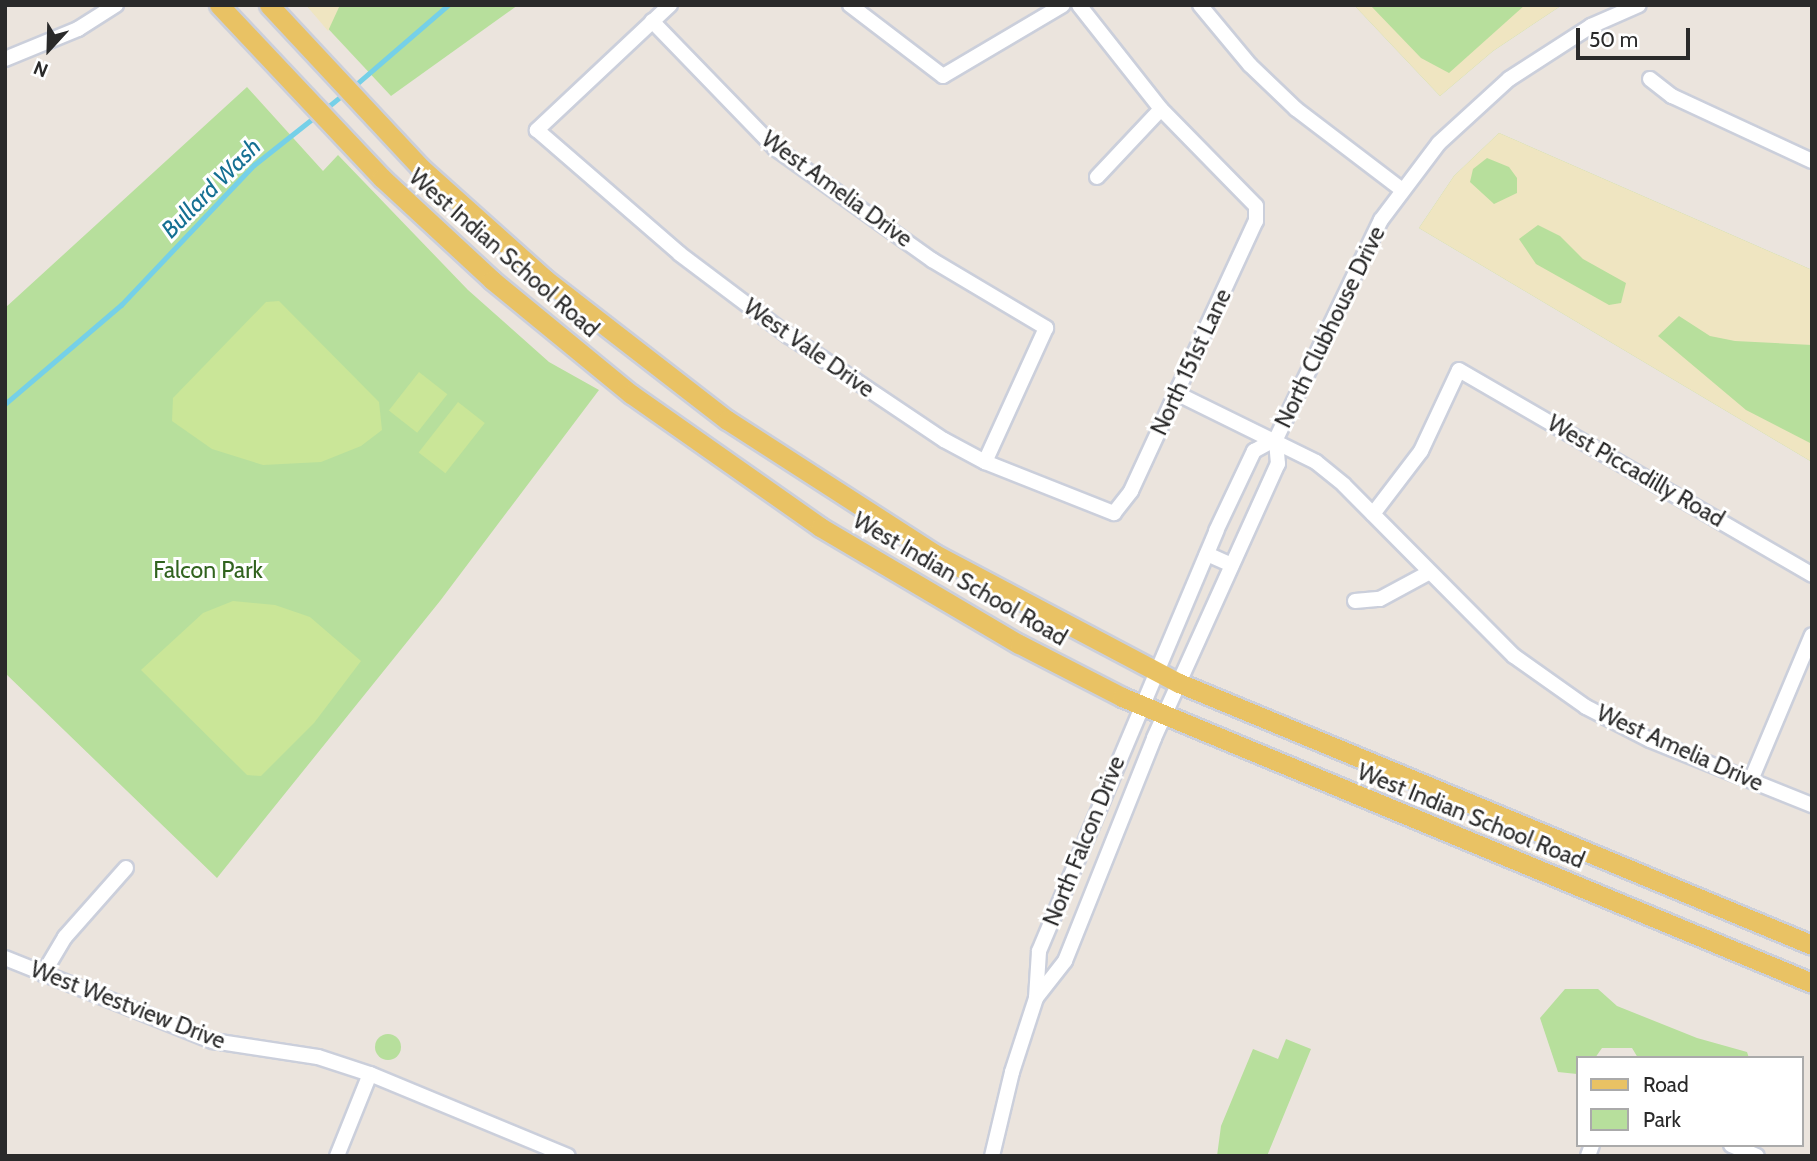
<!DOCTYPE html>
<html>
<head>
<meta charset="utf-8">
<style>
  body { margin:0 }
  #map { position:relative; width:1817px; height:1161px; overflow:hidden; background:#ebe4dd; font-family:Cabin,sans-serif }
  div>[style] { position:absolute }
  .green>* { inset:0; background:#b7df9c }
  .round { border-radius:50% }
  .sand>* { inset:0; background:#efe5c1 }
  .pitch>* { inset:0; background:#cae698; transform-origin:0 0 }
  .stream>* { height:4.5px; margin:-2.25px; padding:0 2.25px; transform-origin:2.25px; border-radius:2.25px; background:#75d0e8 }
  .roads { filter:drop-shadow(2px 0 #cbcfdb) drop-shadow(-2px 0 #cbcfdb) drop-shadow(0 2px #cbcfdb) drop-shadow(0 -2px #cbcfdb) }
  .minor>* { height:14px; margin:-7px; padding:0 7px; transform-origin:7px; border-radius:7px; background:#fff }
  .major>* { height:19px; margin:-9.5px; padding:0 9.5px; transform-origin:9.5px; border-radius:9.5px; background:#e9c264 }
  span { translate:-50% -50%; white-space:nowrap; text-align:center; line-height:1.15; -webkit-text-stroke:6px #fff; paint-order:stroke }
  .street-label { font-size:23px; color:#2a2a2a }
  .park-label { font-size:23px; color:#31631e }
  .water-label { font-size:24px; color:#157093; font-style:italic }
  .frame { position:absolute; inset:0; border:7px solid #2a2a2a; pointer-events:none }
  .legend { position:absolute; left:1576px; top:1056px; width:228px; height:91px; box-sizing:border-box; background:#fff; border:2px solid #aaa; margin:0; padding:9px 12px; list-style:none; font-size:21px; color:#2a2a2a }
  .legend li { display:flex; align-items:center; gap:14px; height:35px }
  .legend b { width:35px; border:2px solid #aaa }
  .north { position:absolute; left:14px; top:14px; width:70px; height:70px; -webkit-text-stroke:5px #fff; paint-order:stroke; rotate:202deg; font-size:19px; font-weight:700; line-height:28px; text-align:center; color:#2a2a2a }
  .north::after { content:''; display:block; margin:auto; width:24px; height:32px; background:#2a2a2a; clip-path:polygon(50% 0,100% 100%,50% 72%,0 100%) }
  .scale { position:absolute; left:1576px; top:28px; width:114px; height:32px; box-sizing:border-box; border:4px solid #2a2a2a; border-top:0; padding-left:9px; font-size:21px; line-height:24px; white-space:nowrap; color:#2a2a2a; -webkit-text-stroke:5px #fff; paint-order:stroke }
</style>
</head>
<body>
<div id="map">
  <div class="green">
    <i style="clip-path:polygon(306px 5px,518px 5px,391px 96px)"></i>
    <i style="clip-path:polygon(1354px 5px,1562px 5px,1493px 51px,1440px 96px)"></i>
    <i style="clip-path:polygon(247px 87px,323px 171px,338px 155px,468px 290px,549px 362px,599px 390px,440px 601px,217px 878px,5px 673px,5px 308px)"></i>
    <i style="clip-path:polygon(1499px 133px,1812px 270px,1812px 462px,1419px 228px,1454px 176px)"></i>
    <i style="clip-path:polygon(1565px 989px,1598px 989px,1617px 1006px,1697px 1038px,1747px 1052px,1749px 1058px,1638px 1058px,1632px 1048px,1602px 1048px,1595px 1058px,1577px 1058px,1577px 1074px,1558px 1072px,1540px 1018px)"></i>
    <i class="round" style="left:375px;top:1034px;width:26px;height:26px"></i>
    <i style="clip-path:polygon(1286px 1039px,1311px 1049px,1267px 1156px,1217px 1156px,1221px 1126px,1253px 1049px,1278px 1059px)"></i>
  </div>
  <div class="sand">
    <i style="clip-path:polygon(306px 5px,340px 5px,328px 31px)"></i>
    <i style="clip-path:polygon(1354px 5px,1371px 6px,1421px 58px,1449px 73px,1525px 5px,1562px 5px,1493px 51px,1440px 96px)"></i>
    <i style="clip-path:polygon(evenodd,1499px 133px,1812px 270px,1812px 345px,1735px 341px,1710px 336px,1679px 316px,1658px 336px,1746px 410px,1812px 444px,1812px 462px,1419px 228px,1454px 176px,1499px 133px,1487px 158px,1509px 167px,1517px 178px,1517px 193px,1494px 204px,1470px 182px,1473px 169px,1487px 158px,1499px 133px,1538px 225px,1560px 236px,1583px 259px,1626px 283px,1621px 303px,1609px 305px,1536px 264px,1519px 239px,1538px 225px)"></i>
  </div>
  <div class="pitch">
    <i style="clip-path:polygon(279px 301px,379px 402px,382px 430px,361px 446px,321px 462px,263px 465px,212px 449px,172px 421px,173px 398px,266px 302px)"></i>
    <i style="left:419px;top:372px;width:36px;height:49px;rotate:38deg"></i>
    <i style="left:458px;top:402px;width:34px;height:64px;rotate:38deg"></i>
    <i style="clip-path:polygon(233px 601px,275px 605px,310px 617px,361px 661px,314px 723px,261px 776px,247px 775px,141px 670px,203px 613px)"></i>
  </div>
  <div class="stream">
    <i style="left:352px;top:88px;width:127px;rotate:-40.8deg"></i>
    <i style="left:324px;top:110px;width:27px;rotate:-39deg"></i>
    <i style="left:5px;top:404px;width:153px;rotate:-40.5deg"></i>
    <i style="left:121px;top:305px;width:193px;rotate:-46.5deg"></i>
    <i style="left:254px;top:165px;width:80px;rotate:-38.4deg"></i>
  </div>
  <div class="roads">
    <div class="minor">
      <i style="left:670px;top:5px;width:183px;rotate:136.8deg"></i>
      <i style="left:537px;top:130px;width:189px;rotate:40.9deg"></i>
      <i style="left:680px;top:254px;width:136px;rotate:37deg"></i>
      <i style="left:789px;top:336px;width:187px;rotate:33.9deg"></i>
      <i style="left:944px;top:440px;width:47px;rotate:28.2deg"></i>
      <i style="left:985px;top:462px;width:139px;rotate:21.6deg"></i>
      <i style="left:1114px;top:513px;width:28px;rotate:-52deg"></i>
      <i style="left:1131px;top:491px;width:298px;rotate:-65.2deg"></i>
      <i style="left:1256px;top:221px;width:15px;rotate:-90deg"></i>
      <i style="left:1256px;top:206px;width:136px;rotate:-134.4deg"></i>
      <i style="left:1161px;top:109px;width:132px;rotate:-128.3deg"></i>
      <i style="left:850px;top:5px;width:117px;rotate:37.4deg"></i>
      <i style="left:943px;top:76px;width:139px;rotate:-30.6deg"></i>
      <i style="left:1200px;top:5px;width:78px;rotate:50.2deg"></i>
      <i style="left:1250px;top:65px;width:64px;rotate:43.7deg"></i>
      <i style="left:1296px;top:109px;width:132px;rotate:37.3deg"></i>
      <i style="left:652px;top:21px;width:177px;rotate:45.9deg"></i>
      <i style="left:775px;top:148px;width:193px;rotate:35.5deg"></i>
      <i style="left:932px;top:260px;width:133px;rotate:30.8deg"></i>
      <i style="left:1046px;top:328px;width:147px;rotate:114.5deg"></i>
      <i style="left:5px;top:59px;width:79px;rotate:-22.3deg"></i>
      <i style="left:78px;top:29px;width:45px;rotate:-32.3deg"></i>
      <i style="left:1650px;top:79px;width:28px;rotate:38deg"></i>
      <i style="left:1672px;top:96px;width:154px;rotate:24.9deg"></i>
      <i style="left:1097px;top:177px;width:93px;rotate:-46.7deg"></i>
      <i style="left:1176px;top:393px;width:156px;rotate:26.2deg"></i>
      <i style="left:1316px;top:462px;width:36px;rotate:39deg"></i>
      <i style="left:1344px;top:485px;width:241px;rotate:45.2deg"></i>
      <i style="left:1514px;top:656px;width:88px;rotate:35.3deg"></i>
      <i style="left:1586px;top:707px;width:72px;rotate:27.3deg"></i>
      <i style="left:1650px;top:740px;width:175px;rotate:21.9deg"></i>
      <i style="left:1373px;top:514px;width:79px;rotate:-52.7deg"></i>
      <i style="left:1421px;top:451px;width:89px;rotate:-64.9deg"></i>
      <i style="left:1459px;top:370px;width:408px;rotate:30.1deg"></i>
      <i style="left:1207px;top:554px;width:27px;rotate:24deg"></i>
      <i style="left:1355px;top:601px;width:25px;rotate:-5deg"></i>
      <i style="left:1380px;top:599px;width:55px;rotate:-28.4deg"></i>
      <i style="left:1751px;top:780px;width:157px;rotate:-67.2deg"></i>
      <i style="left:5px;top:958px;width:224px;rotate:21.8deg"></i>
      <i style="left:213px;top:1041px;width:106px;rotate:8.7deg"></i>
      <i style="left:318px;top:1057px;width:55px;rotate:18.1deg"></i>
      <i style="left:370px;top:1074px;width:214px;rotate:22.5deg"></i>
      <i style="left:43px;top:974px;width:43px;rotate:-59.3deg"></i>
      <i style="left:65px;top:937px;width:92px;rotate:-48.5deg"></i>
      <i style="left:1036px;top:998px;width:47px;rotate:-51.9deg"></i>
      <i style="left:1065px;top:961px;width:240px;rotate:-68.2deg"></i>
      <i style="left:1154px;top:738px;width:301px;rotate:-65.7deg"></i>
      <i style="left:1278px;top:464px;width:25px;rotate:-95deg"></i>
      <i style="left:1276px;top:439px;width:243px;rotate:-64.4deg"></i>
      <i style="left:1381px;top:220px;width:96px;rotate:-53deg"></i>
      <i style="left:1439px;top:143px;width:95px;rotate:-42.4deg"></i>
      <i style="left:1509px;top:79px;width:98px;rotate:-32.9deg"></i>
      <i style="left:1591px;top:26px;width:52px;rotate:-23.6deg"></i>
      <i style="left:1731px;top:1145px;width:28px;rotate:23deg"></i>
      <i style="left:337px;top:1156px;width:88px;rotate:-68.1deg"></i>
      <i style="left:992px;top:1156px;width:86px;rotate:-76.6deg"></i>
      <i style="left:1012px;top:1072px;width:78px;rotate:-72deg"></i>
      <i style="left:1036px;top:998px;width:47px;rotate:-86.3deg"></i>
      <i style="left:1039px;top:951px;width:456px;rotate:-67.1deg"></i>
      <i style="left:1216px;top:531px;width:89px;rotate:-64.6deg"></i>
      <i style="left:1254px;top:451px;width:25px;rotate:-29deg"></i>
      <i style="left:1588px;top:1156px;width:12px;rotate:-70deg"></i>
    </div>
    <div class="major">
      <i style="left:219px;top:5px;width:238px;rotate:46.7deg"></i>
      <i style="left:382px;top:178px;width:150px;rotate:42.8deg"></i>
      <i style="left:492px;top:280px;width:180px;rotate:39.4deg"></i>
      <i style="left:631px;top:394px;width:231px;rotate:35.1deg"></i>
      <i style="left:820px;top:527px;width:231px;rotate:30.5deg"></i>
      <i style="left:1019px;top:644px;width:116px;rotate:27.2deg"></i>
      <i style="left:1122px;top:697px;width:747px;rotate:22.51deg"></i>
      <i style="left:269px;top:5px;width:223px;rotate:47deg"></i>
      <i style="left:421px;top:168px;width:166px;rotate:41.8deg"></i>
      <i style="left:545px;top:279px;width:230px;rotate:37.8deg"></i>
      <i style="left:727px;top:420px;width:247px;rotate:32.8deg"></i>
      <i style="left:935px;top:554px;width:276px;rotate:27.9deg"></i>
      <i style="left:1179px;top:683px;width:685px;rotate:22.48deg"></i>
    </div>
  </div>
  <div class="street-label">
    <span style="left:837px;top:189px;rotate:36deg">West Amelia Drive</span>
    <span style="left:504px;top:253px;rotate:41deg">West Indian School Road</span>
    <span style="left:1330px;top:327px;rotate:-64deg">North Clubhouse Drive</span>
    <span style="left:809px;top:348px;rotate:35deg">West Vale Drive</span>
    <span style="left:1191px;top:362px;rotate:-65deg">North 151st Lane</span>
    <span style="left:1636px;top:471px;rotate:30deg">West Piccadilly Road</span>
    <span style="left:960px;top:579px;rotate:30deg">West Indian School Road</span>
    <span style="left:1680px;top:748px;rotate:24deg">West Amelia Drive</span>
    <span style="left:1471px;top:816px;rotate:22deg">West Indian School Road</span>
    <span style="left:1084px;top:841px;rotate:-68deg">North Falcon Drive</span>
    <span style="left:128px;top:1005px;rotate:21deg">West Westview Drive</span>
  </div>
  <div class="park-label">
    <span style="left:208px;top:570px">Falcon Park</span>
  </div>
  <div class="water-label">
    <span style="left:211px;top:188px;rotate:-45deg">Bullard Wash</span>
  </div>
  <div class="frame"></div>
  <ul class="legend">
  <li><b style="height:9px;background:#e9c264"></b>Road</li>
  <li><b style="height:19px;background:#b7df9c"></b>Park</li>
  </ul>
  <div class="north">N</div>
  <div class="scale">50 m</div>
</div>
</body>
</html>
